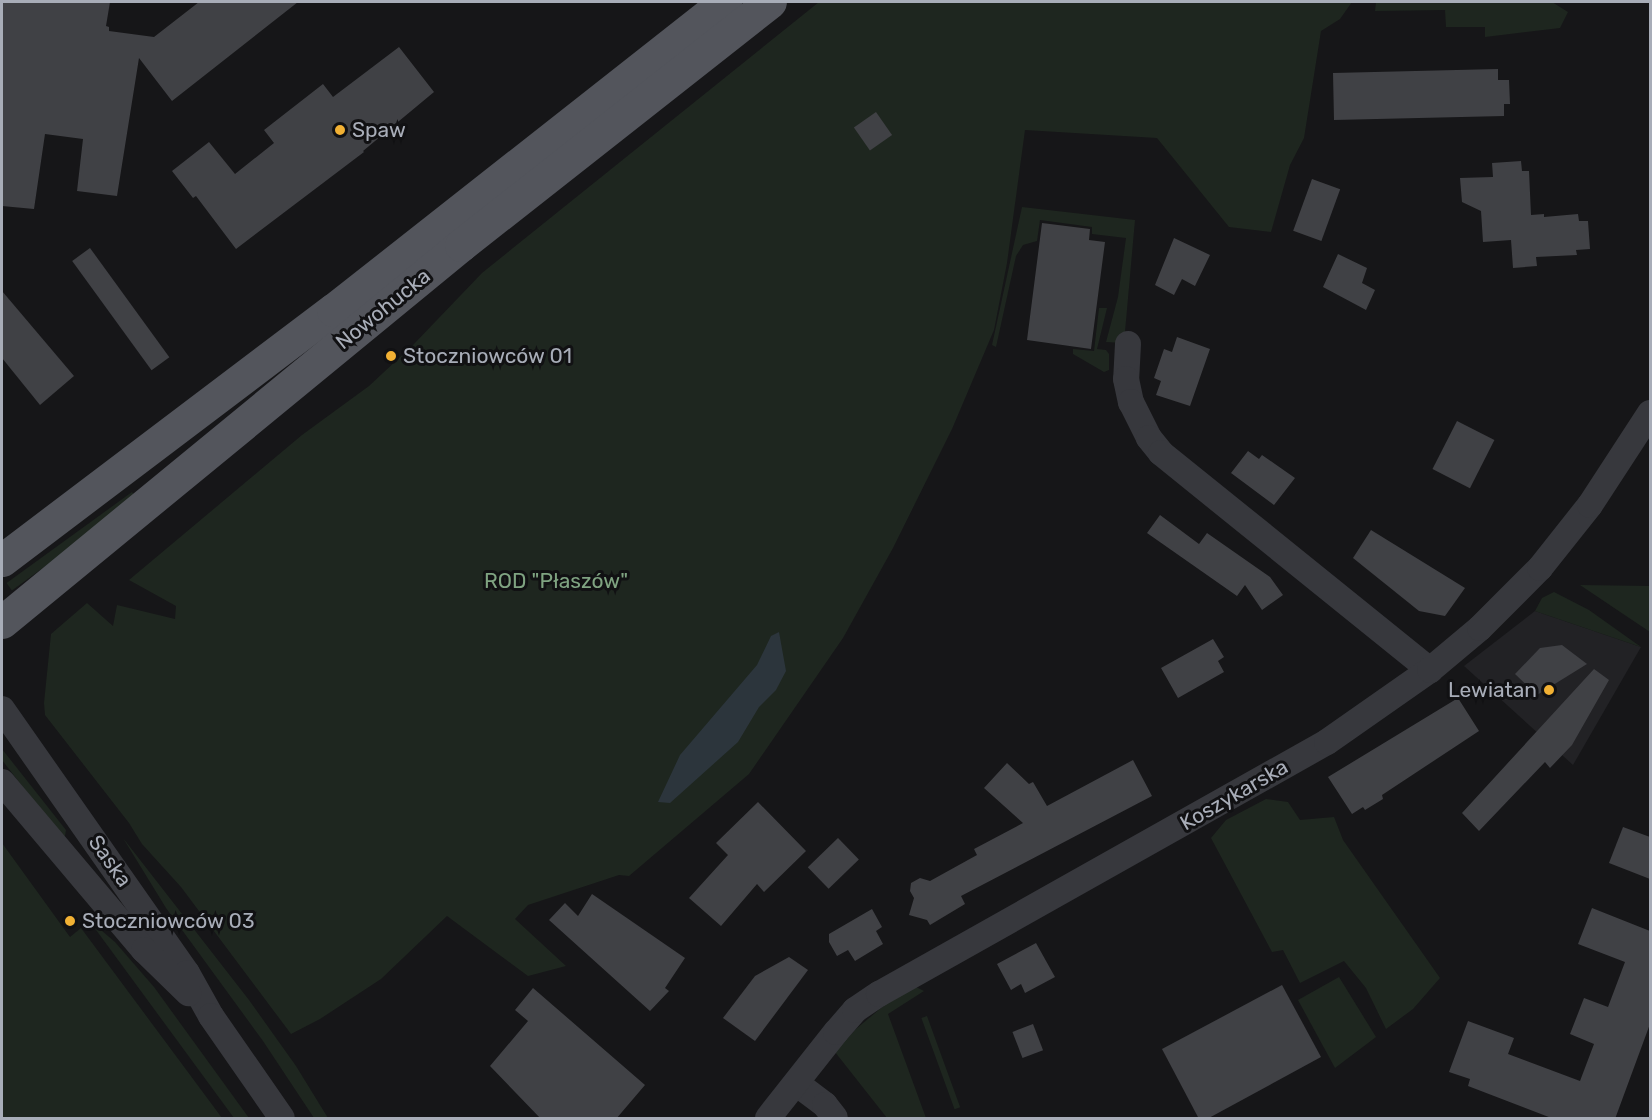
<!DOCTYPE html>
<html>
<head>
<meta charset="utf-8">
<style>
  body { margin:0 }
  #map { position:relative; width:1652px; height:1120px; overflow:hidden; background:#161618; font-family:Rubik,sans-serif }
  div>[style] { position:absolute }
  .built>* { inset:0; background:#222225 }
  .green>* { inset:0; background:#1e261f; transform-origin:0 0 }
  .water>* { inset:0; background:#2c353c }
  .building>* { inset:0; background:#404145; transform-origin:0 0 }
  .minor>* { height:26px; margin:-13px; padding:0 13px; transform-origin:13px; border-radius:13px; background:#37383d }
  .major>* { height:33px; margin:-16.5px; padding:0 16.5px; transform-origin:16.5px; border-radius:16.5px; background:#53555c }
  .dots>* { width:16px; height:16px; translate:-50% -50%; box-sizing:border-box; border:3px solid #111113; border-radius:50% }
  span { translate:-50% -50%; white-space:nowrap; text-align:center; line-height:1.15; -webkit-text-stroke:6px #111113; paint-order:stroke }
  .poi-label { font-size:21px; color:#a8adb8 }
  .left { translate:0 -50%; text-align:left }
  .right { translate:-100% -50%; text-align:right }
  .street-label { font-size:21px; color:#a8adb8 }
  .park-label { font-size:21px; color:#7fa381 }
  .frame { position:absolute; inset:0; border:3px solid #a8adb8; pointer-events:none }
</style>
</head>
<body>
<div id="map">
  <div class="built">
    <i style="clip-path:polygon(1535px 611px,1641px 647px,1573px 765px,1464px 666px)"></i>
  </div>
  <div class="green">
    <i style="clip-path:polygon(819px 2px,1352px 2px,1340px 19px,1321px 31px,1304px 138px,1290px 165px,1271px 232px,1229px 227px,1157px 138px,1025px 130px,1007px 263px,994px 330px,952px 429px,893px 548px,843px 638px,749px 774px,629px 876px,619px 875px,528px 905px,515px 919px,566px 966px,528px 976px,447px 916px,381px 979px,320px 1019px,291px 1034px,181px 887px,142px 844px,129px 823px,45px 715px,44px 703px,51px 634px,87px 603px,113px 626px,117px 605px,175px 619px,176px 606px,129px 580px,302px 435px,369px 386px,413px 345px,482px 273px)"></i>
    <i style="clip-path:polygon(1376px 2px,1552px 2px,1568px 12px,1560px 28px,1485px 37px,1485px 27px,1446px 27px,1445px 10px,1375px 11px)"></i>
    <i style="clip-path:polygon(1022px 207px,1135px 220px,1124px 343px,1106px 342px,1118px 297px,1126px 238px,1092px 234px,1092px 227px,1040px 220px,1037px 241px,1023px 245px,1016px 256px,996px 347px,992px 345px)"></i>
    <i style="clip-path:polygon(1099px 308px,1107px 308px,1097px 349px,1106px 350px,1109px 354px,1109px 370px,1104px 372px,1073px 354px,1073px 349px,1094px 351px)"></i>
    <i style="left:132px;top:492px;width:9px;height:155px;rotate:54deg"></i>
    <i style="clip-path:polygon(1580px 585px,1650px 586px,1650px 632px)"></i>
    <i style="clip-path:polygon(1554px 592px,1589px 610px,1641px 647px,1535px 611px,1542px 598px)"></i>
    <i style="clip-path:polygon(2px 749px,66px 830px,65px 836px,60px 835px,2px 760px)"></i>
    <i style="clip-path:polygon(1266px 799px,1288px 802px,1300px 820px,1334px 817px,1343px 840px,1440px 978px,1413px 1009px,1386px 1029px,1366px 988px,1344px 961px,1300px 983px,1283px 950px,1272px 952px,1211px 838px,1226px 820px)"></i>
    <i style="clip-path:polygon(123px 838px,249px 1000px,296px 1066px,328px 1118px,314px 1118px,263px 1041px,166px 908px)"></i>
    <i style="clip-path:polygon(2px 843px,70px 937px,81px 928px,222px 1118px,2px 1118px)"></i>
    <i style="clip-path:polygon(88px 919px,115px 942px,154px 987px,249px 1118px,234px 1118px)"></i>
    <i style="clip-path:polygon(1339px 977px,1376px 1037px,1335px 1068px,1298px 1000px)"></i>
    <i style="clip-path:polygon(916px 987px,924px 991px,888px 1014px,926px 1118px,887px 1118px,835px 1052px,856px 1029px,887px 1003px)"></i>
    <i style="left:927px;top:1016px;width:97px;height:6px;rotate:70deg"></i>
  </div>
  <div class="water">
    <i style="clip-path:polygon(779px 632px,786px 671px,776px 690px,759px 707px,738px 742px,670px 803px,658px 802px,680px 755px,757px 665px,771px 636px)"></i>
  </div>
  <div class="building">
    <i style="clip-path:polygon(2px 2px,110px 2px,106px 26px,109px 27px,109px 31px,154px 37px,199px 2px,298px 2px,172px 101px,139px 58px,117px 196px,77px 191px,83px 139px,45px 134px,34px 209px,2px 206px)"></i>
    <i style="clip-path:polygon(399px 47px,434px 92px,363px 151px,364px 152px,236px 249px,196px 196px,193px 198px,172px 171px,209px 142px,235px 174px,274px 143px,264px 130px,323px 84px,333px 97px)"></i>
    <i style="clip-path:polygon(1498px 69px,1498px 80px,1509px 80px,1510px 104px,1504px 104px,1504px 116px,1334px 120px,1333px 73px)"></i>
    <i style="left:876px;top:112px;width:28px;height:27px;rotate:55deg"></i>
    <i style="clip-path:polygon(1521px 161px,1522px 171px,1529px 171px,1531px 215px,1544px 214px,1544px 217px,1578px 214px,1579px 221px,1588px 221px,1590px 249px,1576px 250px,1577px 255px,1536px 257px,1537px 266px,1513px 268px,1511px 240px,1483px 242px,1481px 211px,1462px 202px,1460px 178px,1493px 177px,1492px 163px)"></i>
    <i style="left:1312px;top:179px;width:30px;height:55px;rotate:20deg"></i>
    <i style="clip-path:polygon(1042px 223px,1090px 229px,1089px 240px,1105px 242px,1091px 349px,1027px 340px)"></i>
    <i style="clip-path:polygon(1174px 238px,1210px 255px,1195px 286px,1182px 279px,1174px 295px,1155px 285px)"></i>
    <i style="left:90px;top:248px;width:135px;height:22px;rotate:54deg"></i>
    <i style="clip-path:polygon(1338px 254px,1367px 268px,1362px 283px,1375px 290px,1366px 310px,1323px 287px)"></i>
    <i style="clip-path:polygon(2px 291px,74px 376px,40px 405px,2px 358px)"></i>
    <i style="clip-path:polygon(1177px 337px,1210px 349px,1190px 406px,1156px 395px,1161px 381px,1154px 378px,1164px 349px,1172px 352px)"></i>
    <i style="left:1457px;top:421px;width:42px;height:54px;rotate:27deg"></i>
    <i style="clip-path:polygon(1248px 451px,1259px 459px,1262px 455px,1295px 478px,1274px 505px,1231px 473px)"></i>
    <i style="clip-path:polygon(1160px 515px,1199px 544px,1207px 533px,1270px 577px,1283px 595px,1262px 610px,1245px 585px,1237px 596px,1147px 533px)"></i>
    <i style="clip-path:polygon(1371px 530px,1465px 588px,1445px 616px,1419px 611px,1353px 558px)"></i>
    <i style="clip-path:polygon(1213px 639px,1224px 657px,1218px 661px,1224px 672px,1178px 698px,1161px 668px)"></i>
    <i style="clip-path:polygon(1562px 645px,1587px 664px,1537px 695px,1515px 674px,1540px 648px)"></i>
    <i style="clip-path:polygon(1594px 669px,1609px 680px,1572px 745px,1550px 768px,1545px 762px,1479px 831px,1462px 813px)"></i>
    <i style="clip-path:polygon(1458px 698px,1479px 731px,1382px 795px,1383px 799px,1365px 810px,1363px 807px,1352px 814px,1328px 777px)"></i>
    <i style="clip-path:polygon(1133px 760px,1152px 796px,961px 896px,965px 904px,930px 925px,927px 920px,909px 915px,914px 898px,910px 891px,911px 883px,920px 878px,930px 881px,977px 855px,974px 849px,1023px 823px,984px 788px,1007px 763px,1029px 784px,1033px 782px,1047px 806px)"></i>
    <i style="clip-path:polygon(758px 802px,806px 851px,764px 892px,757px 884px,721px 926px,689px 898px,728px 855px,716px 843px)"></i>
    <i style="clip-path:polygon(1623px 827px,1650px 837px,1650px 879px,1609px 863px)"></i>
    <i style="left:838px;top:838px;width:30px;height:42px;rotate:46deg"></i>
    <i style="clip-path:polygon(592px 894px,685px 958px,665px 988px,669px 991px,650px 1011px,549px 920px,565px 903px,578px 916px)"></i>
    <i style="clip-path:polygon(1592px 908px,1650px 931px,1650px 1024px,1615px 1119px,1554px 1119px,1468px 1086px,1470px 1079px,1449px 1072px,1468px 1021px,1514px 1038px,1508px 1054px,1580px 1081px,1594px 1044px,1570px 1034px,1584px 998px,1608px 1007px,1625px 962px,1578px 944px)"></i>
    <i style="clip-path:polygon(872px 909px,882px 927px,876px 931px,883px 944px,855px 961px,848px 950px,837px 956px,829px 942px,829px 934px)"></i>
    <i style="clip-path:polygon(1036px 943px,1055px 977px,1025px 993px,1021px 984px,1011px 990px,997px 964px)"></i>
    <i style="clip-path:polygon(789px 957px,808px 970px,755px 1041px,723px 1018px,755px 976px)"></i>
    <i style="clip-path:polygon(1282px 985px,1321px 1057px,1207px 1119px,1199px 1119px,1162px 1049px)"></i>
    <i style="clip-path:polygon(533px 988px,645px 1085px,616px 1119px,541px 1119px,490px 1066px,528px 1021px,515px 1010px)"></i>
    <i style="left:1033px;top:1024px;width:28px;height:22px;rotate:69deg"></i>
  </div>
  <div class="minor">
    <i style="left:1128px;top:344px;width:35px;rotate:93deg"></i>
    <i style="left:1126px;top:379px;width:24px;rotate:78deg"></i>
    <i style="left:1131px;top:402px;width:40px;rotate:63.4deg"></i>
    <i style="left:1149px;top:438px;width:19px;rotate:51deg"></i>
    <i style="left:1161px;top:453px;width:346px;rotate:38.9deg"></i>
    <i style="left:2px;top:709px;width:322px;rotate:55deg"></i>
    <i style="left:187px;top:973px;width:49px;rotate:60.8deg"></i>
    <i style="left:211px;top:1016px;width:124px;rotate:55.2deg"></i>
    <i style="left:2px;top:782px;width:220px;rotate:49.8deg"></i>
    <i style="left:144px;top:950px;width:62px;rotate:44.3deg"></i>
    <i style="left:796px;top:1083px;width:36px;rotate:37deg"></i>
    <i style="left:825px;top:1105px;width:16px;rotate:52deg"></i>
    <i style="left:768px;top:1118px;width:110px;rotate:-51.7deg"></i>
    <i style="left:836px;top:1032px;width:29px;rotate:-49deg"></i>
    <i style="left:855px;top:1010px;width:29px;rotate:-34deg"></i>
    <i style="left:879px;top:994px;width:514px;rotate:-29.36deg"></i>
    <i style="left:1327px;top:742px;width:126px;rotate:-35deg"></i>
    <i style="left:1430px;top:670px;width:65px;rotate:-40deg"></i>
    <i style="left:1480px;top:628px;width:85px;rotate:-45deg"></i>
    <i style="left:1540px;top:568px;width:80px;rotate:-51.6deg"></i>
    <i style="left:1590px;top:505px;width:110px;rotate:-56.9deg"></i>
  </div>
  <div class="major">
    <i style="left:2px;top:560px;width:415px;rotate:-37.1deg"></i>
    <i style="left:333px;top:310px;width:499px;rotate:-38.2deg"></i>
    <i style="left:2px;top:622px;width:594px;rotate:-39.4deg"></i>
    <i style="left:461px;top:245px;width:393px;rotate:-38.2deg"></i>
  </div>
  <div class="dots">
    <i style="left:340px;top:130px;background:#f2b134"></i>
    <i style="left:391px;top:356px;background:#f2b134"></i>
    <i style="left:1549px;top:690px;background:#f2b134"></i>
    <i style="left:70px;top:921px;background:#f2b134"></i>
  </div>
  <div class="poi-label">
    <span class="left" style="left:352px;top:130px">Spaw</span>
    <span class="left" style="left:403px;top:356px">Stoczniowców 01</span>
    <span class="right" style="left:1537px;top:690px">Lewiatan</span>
    <span class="left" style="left:82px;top:921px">Stoczniowców 03</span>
  </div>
  <div class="street-label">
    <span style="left:383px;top:309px;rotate:-39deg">Nowohucka</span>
    <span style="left:1234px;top:795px;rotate:-30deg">Koszykarska</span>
    <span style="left:110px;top:861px;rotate:55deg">Saska</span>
  </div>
  <div class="park-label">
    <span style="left:556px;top:581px">ROD "Płaszów"</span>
  </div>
  <div class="frame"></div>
</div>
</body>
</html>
